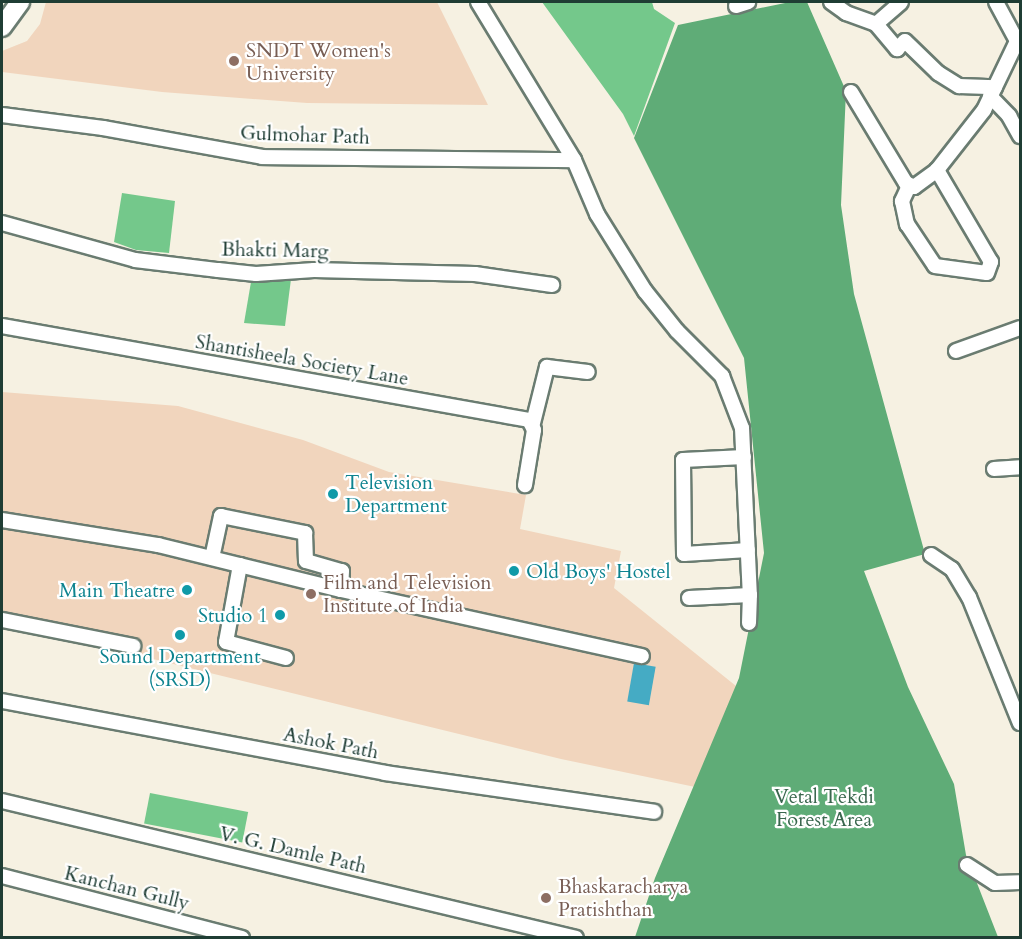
<!DOCTYPE html>
<html>
<head>
<meta charset="utf-8">
<style>
  body { margin:0 }
  #map { position:relative; width:1022px; height:939px; overflow:hidden; background:#f6f1e2; font-family:Cardo,serif }
  div>[style] { position:absolute }
  .built>* { inset:0; background:#f1d5bd }
  .green>* { inset:0; background:#74c88b; transform-origin:0 0 }
  .forest>* { inset:0; background:#5fac77 }
  .water>* { inset:0; background:#45abc4; transform-origin:0 0 }
  .roads { filter:drop-shadow(2px 0 #6a7c71) drop-shadow(-2px 0 #6a7c71) drop-shadow(0 2px #6a7c71) drop-shadow(0 -2px #6a7c71) }
  .minor>* { height:14px; margin:-7px; padding:0 7px; transform-origin:7px; border-radius:7px; background:#fff }
  .major>* { height:18px; margin:-9px; padding:0 9px; transform-origin:9px; border-radius:9px; background:#fff }
  .dots>* { width:16px; height:16px; translate:-50% -50%; box-sizing:border-box; border:3px solid #fff; border-radius:50% }
  span { translate:-50% -50%; white-space:nowrap; text-align:center; line-height:1.15; -webkit-text-stroke:4.5px #fff; paint-order:stroke }
  .education-label { font-size:20px; color:#785e54 }
  .left { translate:0 -50%; text-align:left }
  .street-label { font-size:20px; color:#1f3d34 }
  .culture-label { font-size:20px; color:#0d838f }
  .right { translate:-100% -50%; text-align:right }
  .park-label { font-size:20px; color:#39674e }
  .frame { position:absolute; inset:0; border:3px solid #1f3d34; pointer-events:none }
</style>
</head>
<body>
<div id="map">
  <div class="built">
    <i style="clip-path:polygon(46px 2px,437px 2px,488px 105px,307px 103px,162px 92px,2px 72px,2px 51px,27px 41px,40px 24px)"></i>
    <i style="clip-path:polygon(2px 392px,178px 406px,303px 440px,389px 472px,526px 495px,520px 529px,621px 551px,614px 588px,736px 686px,700px 788px,561px 759px,2px 622px)"></i>
  </div>
  <div class="green">
    <i style="clip-path:polygon(542px 2px,652px 2px,654px 9px,675px 23px,634px 136px,623px 114px)"></i>
    <i style="clip-path:polygon(122px 193px,175px 201px,169px 253px,136px 250px,114px 242px)"></i>
    <i style="clip-path:polygon(291px 279px,285px 326px,244px 323px,251px 282px)"></i>
    <i style="left:150px;top:793px;width:100px;height:31px;rotate:11deg"></i>
  </div>
  <div class="forest">
    <i style="clip-path:polygon(790px 2px,807px 2px,846px 91px,841px 205px,854px 294px,925px 554px,864px 571px,908px 687px,954px 784px,966px 855px,998px 937px,635px 937px,655px 878px,739px 678px,764px 553px,744px 358px,634px 138px,678px 25px)"></i>
  </div>
  <div class="water">
    <i style="left:634px;top:663px;width:22px;height:39px;rotate:10deg"></i>
  </div>
  <div class="roads">
    <div class="minor">
      <i style="left:478px;top:2px;width:185px;rotate:58.7deg"></i>
      <i style="left:574px;top:160px;width:59px;rotate:66.9deg"></i>
      <i style="left:597px;top:214px;width:91px;rotate:58.1deg"></i>
      <i style="left:645px;top:291px;width:51px;rotate:51.3deg"></i>
      <i style="left:677px;top:331px;width:64px;rotate:45deg"></i>
      <i style="left:722px;top:376px;width:56px;rotate:69deg"></i>
      <i style="left:742px;top:428px;width:167px;rotate:87.3deg"></i>
      <i style="left:750px;top:595px;width:61px;rotate:177.2deg"></i>
      <i style="left:831px;top:2px;width:19px;rotate:36deg"></i>
      <i style="left:846px;top:13px;width:32px;rotate:20deg"></i>
      <i style="left:876px;top:24px;width:33px;rotate:-41deg"></i>
      <i style="left:736px;top:6px;width:13px;rotate:-18deg"></i>
      <i style="left:876px;top:24px;width:33px;rotate:50deg"></i>
      <i style="left:897px;top:49px;width:11px;rotate:-45deg"></i>
      <i style="left:905px;top:41px;width:46px;rotate:44.1deg"></i>
      <i style="left:938px;top:73px;width:25px;rotate:32deg"></i>
      <i style="left:959px;top:86px;width:36px;rotate:2deg"></i>
      <i style="left:851px;top:92px;width:106px;rotate:58.9deg"></i>
      <i style="left:906px;top:183px;width:9px;rotate:27deg"></i>
      <i style="left:914px;top:187px;width:29px;rotate:-36deg"></i>
      <i style="left:937px;top:170px;width:76px;rotate:-51.9deg"></i>
      <i style="left:984px;top:110px;width:76px;rotate:-64.4deg"></i>
      <i style="left:1017px;top:41px;width:44px;rotate:-118.3deg"></i>
      <i style="left:990px;top:96px;width:28px;rotate:46deg"></i>
      <i style="left:1009px;top:116px;width:23px;rotate:61deg"></i>
      <i style="left:2px;top:115px;width:102px;rotate:7.3deg"></i>
      <i style="left:103px;top:128px;width:162px;rotate:10.3deg"></i>
      <i style="left:262px;top:157px;width:312px;rotate:0.6deg"></i>
      <i style="left:909px;top:186px;width:17px;rotate:115deg"></i>
      <i style="left:902px;top:201px;width:24px;rotate:78deg"></i>
      <i style="left:907px;top:224px;width:50px;rotate:56.3deg"></i>
      <i style="left:935px;top:266px;width:52px;rotate:7.7deg"></i>
      <i style="left:987px;top:273px;width:12px;rotate:-70deg"></i>
      <i style="left:991px;top:262px;width:107px;rotate:-120.4deg"></i>
      <i style="left:2px;top:223px;width:138px;rotate:15.5deg"></i>
      <i style="left:135px;top:260px;width:84px;rotate:6.9deg"></i>
      <i style="left:218px;top:270px;width:38px;rotate:6deg"></i>
      <i style="left:256px;top:274px;width:58px;rotate:-3.9deg"></i>
      <i style="left:314px;top:270px;width:161px;rotate:1.4deg"></i>
      <i style="left:475px;top:274px;width:78px;rotate:8.1deg"></i>
      <i style="left:2px;top:326px;width:535px;rotate:10.11deg"></i>
      <i style="left:529px;top:420px;width:11px;rotate:63deg"></i>
      <i style="left:534px;top:430px;width:56px;rotate:99.3deg"></i>
      <i style="left:956px;top:351px;width:68px;rotate:-19.8deg"></i>
      <i style="left:533px;top:423px;width:58px;rotate:-76deg"></i>
      <i style="left:547px;top:367px;width:41px;rotate:7deg"></i>
      <i style="left:744px;top:457px;width:61px;rotate:177.2deg"></i>
      <i style="left:683px;top:460px;width:94px;rotate:89.4deg"></i>
      <i style="left:684px;top:554px;width:64px;rotate:-3.6deg"></i>
      <i style="left:994px;top:469px;width:26px;rotate:-4deg"></i>
      <i style="left:2px;top:520px;width:158px;rotate:9.1deg"></i>
      <i style="left:158px;top:545px;width:188px;rotate:13.8deg"></i>
      <i style="left:341px;top:590px;width:308px;rotate:12.4deg"></i>
      <i style="left:931px;top:555px;width:25px;rotate:34deg"></i>
      <i style="left:952px;top:569px;width:33px;rotate:59deg"></i>
      <i style="left:969px;top:597px;width:136px;rotate:68deg"></i>
      <i style="left:212px;top:558px;width:43px;rotate:-77.9deg"></i>
      <i style="left:221px;top:516px;width:86px;rotate:11.4deg"></i>
      <i style="left:305px;top:533px;width:28px;rotate:88deg"></i>
      <i style="left:306px;top:561px;width:37px;rotate:16deg"></i>
      <i style="left:342px;top:571px;width:19px;rotate:93deg"></i>
      <i style="left:240px;top:565px;width:78px;rotate:100.3deg"></i>
      <i style="left:226px;top:642px;width:62px;rotate:14.9deg"></i>
      <i style="left:2px;top:620px;width:134px;rotate:11.2deg"></i>
      <i style="left:749px;top:623px;width:28px;rotate:-88deg"></i>
      <i style="left:2px;top:701px;width:390px;rotate:10.6deg"></i>
      <i style="left:385px;top:773px;width:272px;rotate:8.2deg"></i>
      <i style="left:2px;top:801px;width:590px;rotate:13.42deg"></i>
      <i style="left:967px;top:865px;width:33px;rotate:33deg"></i>
      <i style="left:995px;top:883px;width:25px;rotate:-2deg"></i>
      <i style="left:2px;top:876px;width:248px;rotate:14.5deg"></i>
    </div>
    <div class="major">
      <i style="left:2px;top:27px;width:31px;rotate:-54deg"></i>
    </div>
  </div>
  <div class="dots">
    <i style="left:234px;top:61px;background:#8d6e63"></i>
    <i style="left:333px;top:494px;background:#0f9aa8"></i>
    <i style="left:514px;top:571px;background:#0f9aa8"></i>
    <i style="left:187px;top:590px;background:#0f9aa8"></i>
    <i style="left:311px;top:594px;background:#8d6e63"></i>
    <i style="left:280px;top:615px;background:#0f9aa8"></i>
    <i style="left:180px;top:635px;background:#0f9aa8"></i>
    <i style="left:546px;top:898px;background:#8d6e63"></i>
  </div>
  <div class="education-label">
    <span class="left" style="left:246px;top:62px">SNDT Women's<br>University</span>
    <span class="left" style="left:323px;top:594px">Film and Television<br>Institute of India</span>
    <span class="left" style="left:558px;top:898px">Bhaskaracharya<br>Pratishthan</span>
  </div>
  <div class="street-label">
    <span style="left:305px;top:135px;rotate:2deg">Gulmohar Path</span>
    <span style="left:275px;top:250px;rotate:1deg">Bhakti Marg</span>
    <span style="left:302px;top:360px;rotate:10deg">Shantisheela Society Lane</span>
    <span style="left:331px;top:743px;rotate:11deg">Ashok Path</span>
    <span style="left:293px;top:850px;rotate:13deg">V. G. Damle Path</span>
    <span style="left:127px;top:888px;rotate:14deg">Kanchan Gully</span>
  </div>
  <div class="culture-label">
    <span class="left" style="left:345px;top:494px">Television<br>Department</span>
    <span class="left" style="left:526px;top:571px">Old Boys' Hostel</span>
    <span class="right" style="left:175px;top:590px">Main Theatre</span>
    <span class="right" style="left:268px;top:615px">Studio 1</span>
    <span style="left:180px;top:668px">Sound Department<br>(SRSD)</span>
  </div>
  <div class="park-label">
    <span style="left:824px;top:808px">Vetal Tekdi<br>Forest Area</span>
  </div>
  <div class="frame"></div>
</div>
</body>
</html>
